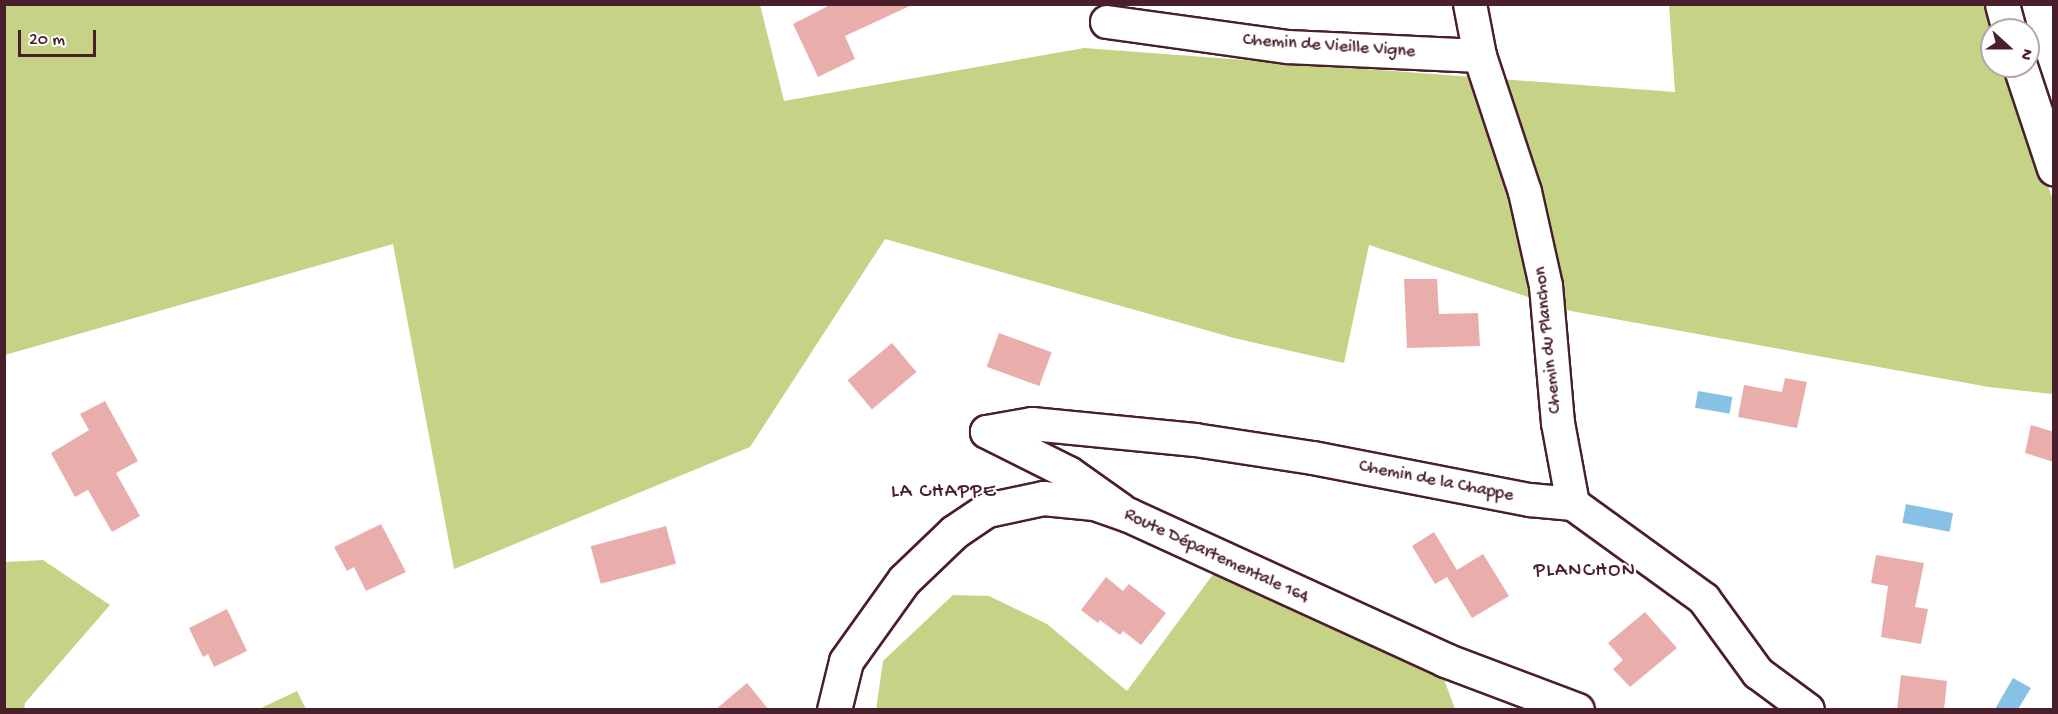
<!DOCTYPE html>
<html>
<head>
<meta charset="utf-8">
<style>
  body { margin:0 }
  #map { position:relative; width:2058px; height:714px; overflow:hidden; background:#fff; font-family:"Gochi Hand",sans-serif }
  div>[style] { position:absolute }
  .green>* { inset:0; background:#c6d285 }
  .water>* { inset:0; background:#87c2e6; transform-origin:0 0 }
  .building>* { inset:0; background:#e9aeab; transform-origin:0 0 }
  .roads { filter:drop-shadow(2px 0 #4a1f2b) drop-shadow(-2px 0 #4a1f2b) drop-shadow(0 2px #4a1f2b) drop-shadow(0 -2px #4a1f2b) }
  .minor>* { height:32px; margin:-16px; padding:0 16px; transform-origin:16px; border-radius:16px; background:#fff }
  .tertiary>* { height:33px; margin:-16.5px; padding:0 16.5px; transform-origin:16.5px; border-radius:16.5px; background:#fff }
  span { translate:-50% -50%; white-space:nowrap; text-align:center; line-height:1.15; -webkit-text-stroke:4.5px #fff; paint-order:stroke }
  .street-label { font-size:18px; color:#4a1f2b }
  .neighbourhood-label { font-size:20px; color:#4a1f2b; letter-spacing:1.5px }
  .frame { position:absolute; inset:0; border:6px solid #4a1f2b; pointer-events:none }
  .north { position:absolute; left:1980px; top:18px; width:60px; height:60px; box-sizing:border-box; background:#fff; border:2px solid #b7a5aa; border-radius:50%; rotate:111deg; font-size:16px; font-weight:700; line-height:24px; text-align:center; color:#4a1f2b }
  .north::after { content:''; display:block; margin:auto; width:21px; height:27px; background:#4a1f2b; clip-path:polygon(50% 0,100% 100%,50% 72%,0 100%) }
  .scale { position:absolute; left:18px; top:30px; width:78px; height:27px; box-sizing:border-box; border:3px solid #4a1f2b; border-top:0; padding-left:8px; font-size:18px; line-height:21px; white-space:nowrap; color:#4a1f2b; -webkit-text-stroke:4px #fff; paint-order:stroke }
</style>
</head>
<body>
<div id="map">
  <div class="green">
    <i style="clip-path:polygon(5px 5px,760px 5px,784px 101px,1084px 48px,1675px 92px,1669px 5px,1987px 5px,1992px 66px,2004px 66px,2053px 200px,2053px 394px,1989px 387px,1571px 311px,1369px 245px,1344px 363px,1234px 338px,885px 239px,750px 447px,454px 569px,393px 244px,5px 355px)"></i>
    <i style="clip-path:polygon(43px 560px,110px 605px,25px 703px,24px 709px,5px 709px,5px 562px)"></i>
    <i style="clip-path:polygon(1214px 573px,1442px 674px,1455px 709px,876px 710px,883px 661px,953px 595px,989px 596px,1047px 624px,1127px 691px)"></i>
    <i style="clip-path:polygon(297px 691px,306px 709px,259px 709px)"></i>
  </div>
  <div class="water">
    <i style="left:1698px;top:391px;width:35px;height:17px;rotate:10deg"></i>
    <i style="left:1906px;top:504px;width:48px;height:19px;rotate:11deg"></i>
    <i style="clip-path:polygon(2013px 678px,2031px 688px,2018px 709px,1995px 709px)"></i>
  </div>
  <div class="building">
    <i style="clip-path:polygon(832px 4px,914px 4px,845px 36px,855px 59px,818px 77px,793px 24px)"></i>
    <i style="clip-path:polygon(1404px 279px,1437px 279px,1439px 314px,1478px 313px,1480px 346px,1407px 348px)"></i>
    <i style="left:999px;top:333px;width:56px;height:36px;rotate:20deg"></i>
    <i style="left:892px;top:343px;width:38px;height:58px;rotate:50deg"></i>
    <i style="clip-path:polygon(1785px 378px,1807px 382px,1797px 428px,1738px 417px,1744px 385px,1782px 392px)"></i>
    <i style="clip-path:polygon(105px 401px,138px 461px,116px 473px,140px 516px,112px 532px,88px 490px,75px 497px,51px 453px,89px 430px,80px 414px)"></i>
    <i style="clip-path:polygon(2031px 425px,2054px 432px,2054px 462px,2025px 453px)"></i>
    <i style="clip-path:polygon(381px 524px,406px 572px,366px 591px,354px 567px,347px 571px,334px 547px)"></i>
    <i style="left:666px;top:526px;width:39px;height:78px;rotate:75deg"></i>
    <i style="clip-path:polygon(1434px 532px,1457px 570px,1483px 554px,1509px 596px,1472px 618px,1447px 577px,1435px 584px,1412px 546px)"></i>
    <i style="clip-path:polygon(1876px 555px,1924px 563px,1915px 607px,1928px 609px,1921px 644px,1881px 637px,1888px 586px,1871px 583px)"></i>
    <i style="clip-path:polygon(1106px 577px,1123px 591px,1129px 584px,1166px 613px,1141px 645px,1123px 631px,1120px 635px,1100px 620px,1098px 623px,1081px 610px)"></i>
    <i style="clip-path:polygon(227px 609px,247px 651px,214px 667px,208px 654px,203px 657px,189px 628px)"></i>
    <i style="clip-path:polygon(1645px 612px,1677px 648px,1630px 687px,1613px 669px,1623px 660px,1608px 643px)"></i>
    <i style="clip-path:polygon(1901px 675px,1947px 681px,1944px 710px,1897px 710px)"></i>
    <i style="clip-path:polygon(747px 683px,769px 710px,715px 710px)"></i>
  </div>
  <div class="roads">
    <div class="minor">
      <i style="left:1470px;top:4px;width:53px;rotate:79.1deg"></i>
      <i style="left:1480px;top:56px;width:143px;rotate:71.7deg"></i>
      <i style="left:1525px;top:192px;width:96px;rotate:77.4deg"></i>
      <i style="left:1546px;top:286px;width:138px;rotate:85deg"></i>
      <i style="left:1558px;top:423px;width:82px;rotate:79.5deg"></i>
      <i style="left:1107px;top:22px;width:183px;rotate:7.9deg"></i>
      <i style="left:1288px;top:47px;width:192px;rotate:2.7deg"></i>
      <i style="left:987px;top:432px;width:46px;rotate:-10.1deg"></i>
      <i style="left:1032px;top:424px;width:164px;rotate:5.6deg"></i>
      <i style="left:1195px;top:440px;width:119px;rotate:8.7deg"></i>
      <i style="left:1313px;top:458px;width:221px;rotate:11deg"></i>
      <i style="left:1530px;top:500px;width:43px;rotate:5.3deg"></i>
      <i style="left:1573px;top:504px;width:162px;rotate:35.9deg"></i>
      <i style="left:1704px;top:599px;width:92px;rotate:53.9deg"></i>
      <i style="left:1758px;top:673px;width:62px;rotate:36.5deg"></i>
      <i style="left:987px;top:432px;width:92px;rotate:26.6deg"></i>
      <i style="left:1069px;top:473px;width:64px;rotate:35.4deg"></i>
    </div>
    <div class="tertiary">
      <i style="left:2002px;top:4px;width:27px;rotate:75deg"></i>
      <i style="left:2020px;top:66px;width:108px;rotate:71.6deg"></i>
      <i style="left:834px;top:710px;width:50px;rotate:-76.2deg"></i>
      <i style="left:846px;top:661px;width:100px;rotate:-54.4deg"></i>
      <i style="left:904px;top:580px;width:69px;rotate:-43.8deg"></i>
      <i style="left:954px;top:532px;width:40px;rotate:-34deg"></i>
      <i style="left:987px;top:510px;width:57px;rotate:-12.1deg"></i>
      <i style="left:1043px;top:498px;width:51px;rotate:5.6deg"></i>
      <i style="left:1094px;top:503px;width:37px;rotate:19deg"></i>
      <i style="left:1129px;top:515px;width:348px;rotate:24.6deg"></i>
      <i style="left:1445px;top:660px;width:141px;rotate:20.7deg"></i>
    </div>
  </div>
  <div class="street-label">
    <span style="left:1329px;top:47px;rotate:4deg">Chemin de Vieille Vigne</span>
    <span style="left:1549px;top:340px;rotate:-96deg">Chemin du Planchon</span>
    <span style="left:1436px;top:482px;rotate:11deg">Chemin de la Chappe</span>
    <span style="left:1216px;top:557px;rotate:25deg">Route Départementale 164</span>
  </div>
  <div class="neighbourhood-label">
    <span style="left:944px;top:492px">LA CHAPPE</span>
    <span style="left:1585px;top:571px">PLANCHON</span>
  </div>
  <div class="frame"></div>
  <div class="north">N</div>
  <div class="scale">20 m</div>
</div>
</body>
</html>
